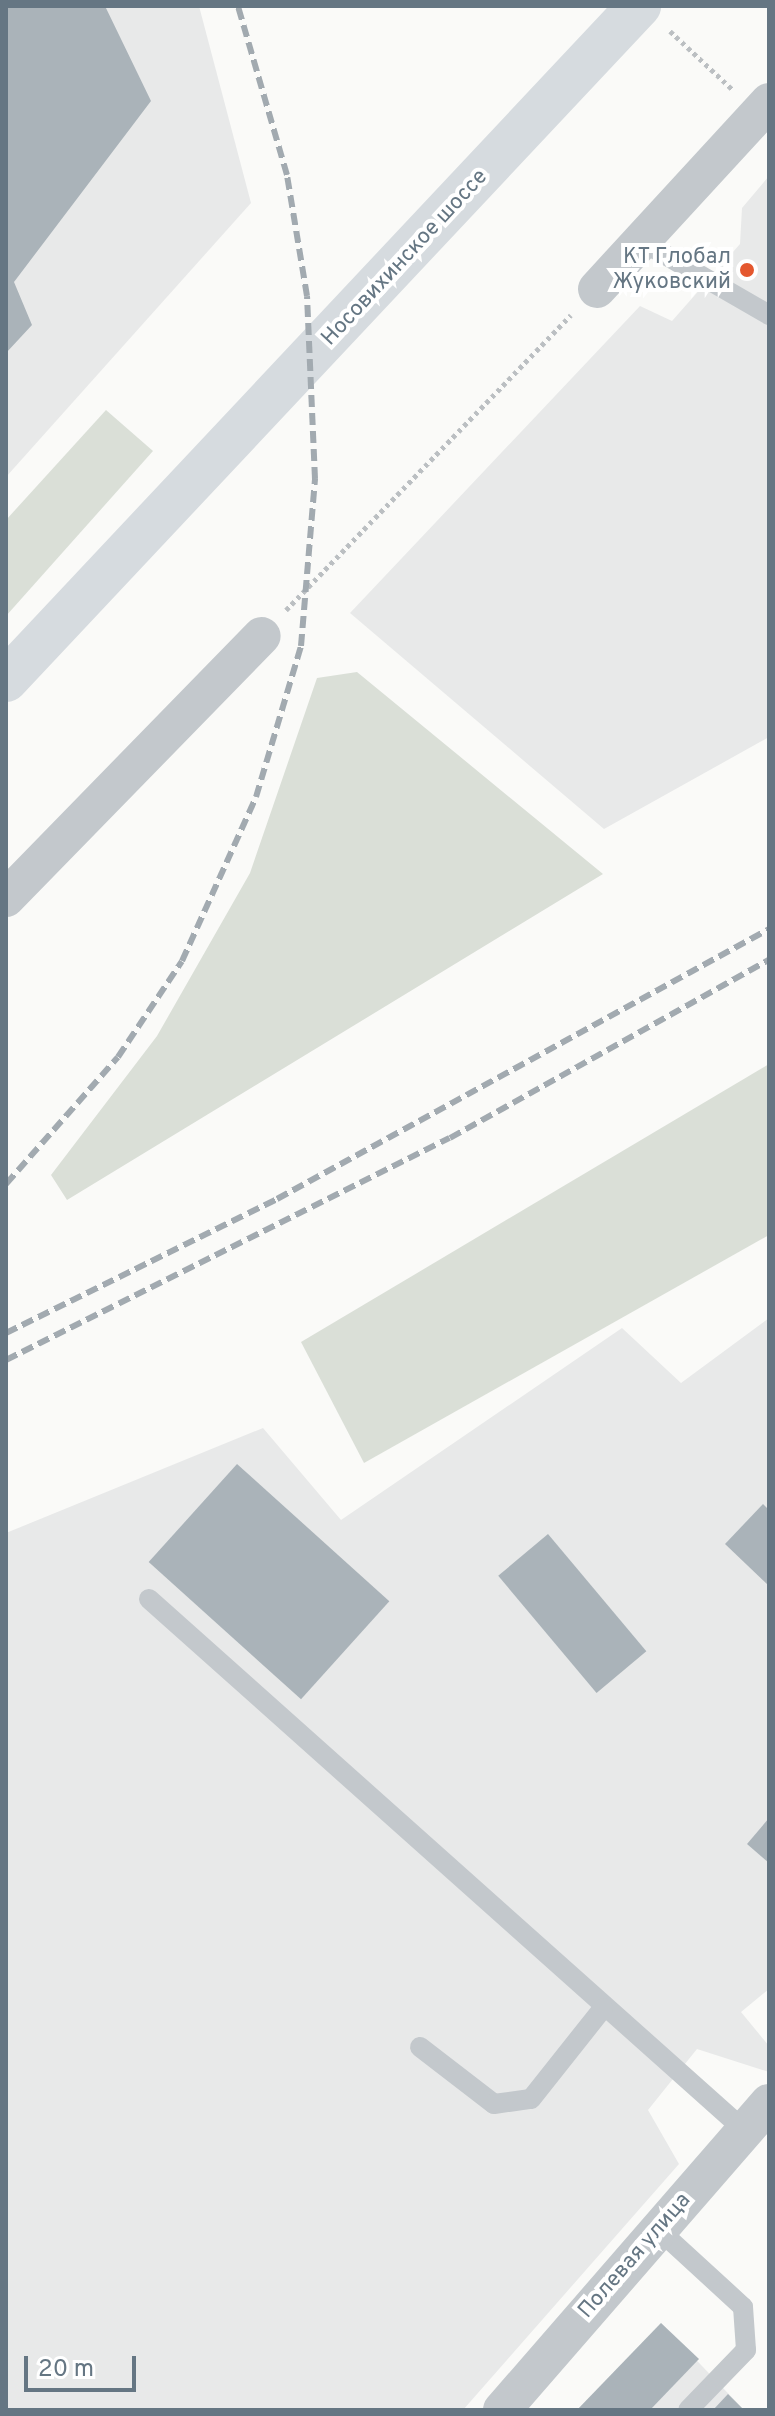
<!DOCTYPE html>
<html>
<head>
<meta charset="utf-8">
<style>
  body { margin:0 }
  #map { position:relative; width:775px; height:2416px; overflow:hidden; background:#fafaf8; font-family:Overpass,sans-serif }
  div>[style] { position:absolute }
  .built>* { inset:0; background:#e8e9e9 }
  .green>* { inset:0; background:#dadfd7 }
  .building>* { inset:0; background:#aab3b9; transform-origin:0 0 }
  .path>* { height:5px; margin-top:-2.5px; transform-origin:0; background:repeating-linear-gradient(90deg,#bbbfc2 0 4px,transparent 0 8px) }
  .service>* { height:20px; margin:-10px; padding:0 10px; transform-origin:10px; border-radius:10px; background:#c3c8cc }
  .minor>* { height:38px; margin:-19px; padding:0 19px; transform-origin:19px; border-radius:19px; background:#c3c8cc }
  .secondary>* { height:44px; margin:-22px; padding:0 22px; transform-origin:22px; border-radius:22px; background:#d6dbdf }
  .rail>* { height:6px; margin-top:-3px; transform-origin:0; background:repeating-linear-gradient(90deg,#a2aab0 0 12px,transparent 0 18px) }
  .dots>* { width:22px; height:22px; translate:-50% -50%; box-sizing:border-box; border:4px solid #fff; border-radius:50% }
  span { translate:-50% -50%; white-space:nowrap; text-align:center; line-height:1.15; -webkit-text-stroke:8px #fff; paint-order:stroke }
  .poi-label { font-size:22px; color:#657683 }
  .right { translate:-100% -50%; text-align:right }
  .street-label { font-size:22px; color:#657683 }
  .frame { position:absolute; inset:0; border:8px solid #657683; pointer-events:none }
  .scale { position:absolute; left:24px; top:2356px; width:112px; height:36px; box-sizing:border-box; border:4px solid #657683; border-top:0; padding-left:10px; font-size:24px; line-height:28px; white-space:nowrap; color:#657683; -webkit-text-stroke:6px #fff; paint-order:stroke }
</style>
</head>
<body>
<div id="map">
  <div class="built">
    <i style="clip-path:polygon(6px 6px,199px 6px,251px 203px,6px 477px)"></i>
    <i style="clip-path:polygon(769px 176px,769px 737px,604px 829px,350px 613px,640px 306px,672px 321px,740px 244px,742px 208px)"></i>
    <i style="clip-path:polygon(769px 1318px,769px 1989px,741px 2012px,769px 2046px,769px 2072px,697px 2049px,648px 2110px,679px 2164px,463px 2410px,6px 2410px,6px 1533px,263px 1428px,341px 1520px,622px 1328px,681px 1383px)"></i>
    <i style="clip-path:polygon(661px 2323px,744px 2410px,577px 2410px)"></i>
  </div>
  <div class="green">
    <i style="clip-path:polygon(106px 410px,153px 451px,6px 616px,6px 520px)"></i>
    <i style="clip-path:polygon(357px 672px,603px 874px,67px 1200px,51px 1175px,157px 1036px,250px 873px,317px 678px)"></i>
    <i style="clip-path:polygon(769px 1064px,769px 1235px,364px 1463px,301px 1342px)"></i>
  </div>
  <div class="building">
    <i style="clip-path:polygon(6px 6px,105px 6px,151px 101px,14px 282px,32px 325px,6px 353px)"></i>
    <i style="left:237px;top:1464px;width:205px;height:132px;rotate:42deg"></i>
    <i style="clip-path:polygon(763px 1504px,769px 1510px,769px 1586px,725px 1544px)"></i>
    <i style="left:548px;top:1534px;width:153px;height:65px;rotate:50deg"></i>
    <i style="clip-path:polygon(769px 1818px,769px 1863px,747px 1844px)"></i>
    <i style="clip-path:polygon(661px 2323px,699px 2359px,650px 2410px,577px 2410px)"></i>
    <i style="clip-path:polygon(728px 2394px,744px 2410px,713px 2410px)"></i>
  </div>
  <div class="path">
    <i style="left:670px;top:31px;width:86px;rotate:43.1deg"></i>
    <i style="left:286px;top:610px;width:410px;rotate:-46deg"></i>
  </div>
  <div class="service">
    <i style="left:641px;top:241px;width:148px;rotate:30deg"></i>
    <i style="left:149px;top:1599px;width:795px;rotate:41.74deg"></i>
    <i style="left:420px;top:2047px;width:93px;rotate:37.6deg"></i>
    <i style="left:494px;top:2104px;width:37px;rotate:-8deg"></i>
    <i style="left:531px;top:2099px;width:116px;rotate:-51.6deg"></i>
    <i style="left:659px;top:2230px;width:114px;rotate:42.5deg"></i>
    <i style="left:743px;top:2307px;width:43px;rotate:86deg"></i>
    <i style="left:746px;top:2350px;width:83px;rotate:134deg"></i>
  </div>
  <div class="minor">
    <i style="left:597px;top:289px;width:254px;rotate:-47.4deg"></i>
    <i style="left:6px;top:898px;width:366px;rotate:-45.7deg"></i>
    <i style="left:502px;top:2410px;width:407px;rotate:-49deg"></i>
  </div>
  <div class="secondary">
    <i style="left:6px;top:680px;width:925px;rotate:-46.8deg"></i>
  </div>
  <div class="rail">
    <i style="left:6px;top:1184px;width:169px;rotate:-48.6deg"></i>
    <i style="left:118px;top:1057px;width:115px;rotate:-56.3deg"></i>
    <i style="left:182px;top:961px;width:180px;rotate:-65.7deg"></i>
    <i style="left:256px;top:797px;width:158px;rotate:-73.4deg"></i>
    <i style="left:301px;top:646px;width:168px;rotate:-85.2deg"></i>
    <i style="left:315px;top:479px;width:183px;rotate:-92.5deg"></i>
    <i style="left:307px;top:296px;width:123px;rotate:-99.4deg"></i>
    <i style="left:287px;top:175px;width:176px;rotate:-106.2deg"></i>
    <i style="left:6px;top:1333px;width:302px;rotate:-26.3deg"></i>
    <i style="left:277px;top:1199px;width:561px;rotate:-28.76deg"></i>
    <i style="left:6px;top:1360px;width:496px;rotate:-26.6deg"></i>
    <i style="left:450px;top:1138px;width:365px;rotate:-29.2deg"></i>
  </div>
  <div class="dots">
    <i style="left:747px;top:270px;background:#e4572e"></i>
  </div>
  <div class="poi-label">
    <span class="right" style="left:731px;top:270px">КТ Глобал<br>Жуковский</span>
  </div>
  <div class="street-label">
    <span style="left:405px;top:258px;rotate:-47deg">Носовихинское шоссе</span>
    <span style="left:635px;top:2256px;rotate:-49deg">Полевая улица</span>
  </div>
  <div class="frame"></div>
  <div class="scale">20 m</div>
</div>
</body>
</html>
